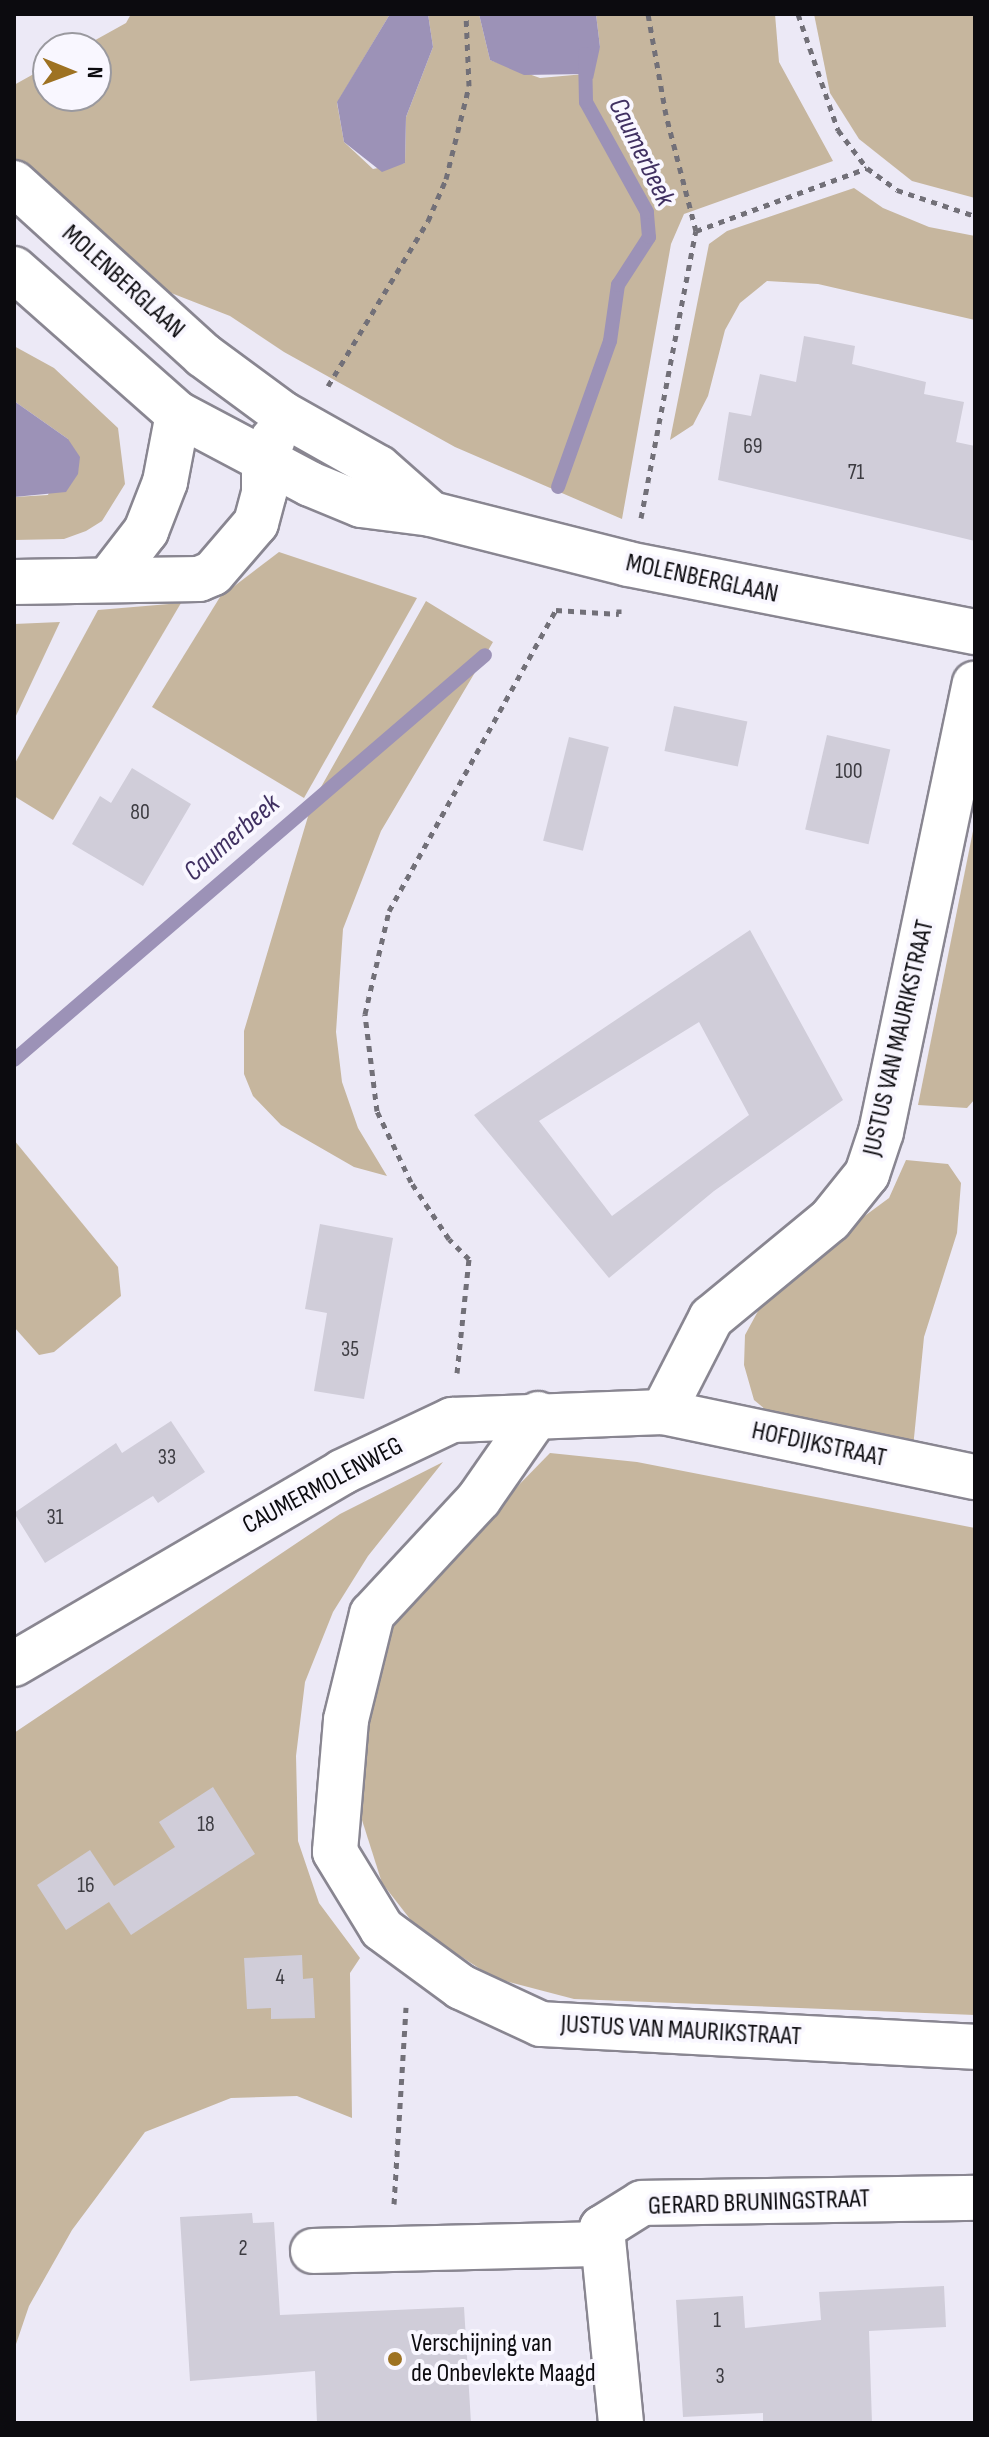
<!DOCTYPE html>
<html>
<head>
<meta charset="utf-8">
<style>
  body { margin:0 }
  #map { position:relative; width:989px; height:2437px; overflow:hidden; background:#ece9f6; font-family:"Sofia Sans Condensed",sans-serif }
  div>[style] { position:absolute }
  .green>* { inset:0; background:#c6b69e }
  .water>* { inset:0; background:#9c92b7 }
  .stream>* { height:14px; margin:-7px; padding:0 7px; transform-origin:7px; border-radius:7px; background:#9c92b7 }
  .building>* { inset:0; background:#d0cdd9; transform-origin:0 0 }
  .path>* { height:5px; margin-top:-2.5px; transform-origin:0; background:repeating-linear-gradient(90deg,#727078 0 6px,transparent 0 12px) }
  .roads { filter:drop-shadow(2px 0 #898691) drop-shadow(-2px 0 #898691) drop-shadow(0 2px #898691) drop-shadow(0 -2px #898691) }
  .minor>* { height:44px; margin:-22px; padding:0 22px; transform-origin:22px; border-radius:22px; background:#fff }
  .dots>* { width:22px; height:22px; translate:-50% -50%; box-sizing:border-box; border:4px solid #f9f7ff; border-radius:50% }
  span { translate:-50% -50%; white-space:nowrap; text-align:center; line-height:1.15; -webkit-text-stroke:8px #f9f7ff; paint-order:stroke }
  .number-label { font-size:22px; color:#3d3c42 }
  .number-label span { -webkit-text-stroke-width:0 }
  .street-label { font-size:26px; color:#0c0b0f }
  .poi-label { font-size:26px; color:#0c0b0f }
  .left { translate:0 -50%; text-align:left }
  .water-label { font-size:28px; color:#403061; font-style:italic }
  .frame { position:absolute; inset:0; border:16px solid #0c0b0f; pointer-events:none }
  .north { position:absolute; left:32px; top:32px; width:80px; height:80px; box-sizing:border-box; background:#f9f7ff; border:2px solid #9a999f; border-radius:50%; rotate:91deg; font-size:22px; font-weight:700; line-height:32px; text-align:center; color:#0c0b0f }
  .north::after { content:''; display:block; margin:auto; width:28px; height:36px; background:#9e7222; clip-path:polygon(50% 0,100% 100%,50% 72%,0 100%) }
</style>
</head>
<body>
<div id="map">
  <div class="green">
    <i style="clip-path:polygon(131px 14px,390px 14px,337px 103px,344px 142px,373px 169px,405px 163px,406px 117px,433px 47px,428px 14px,479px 14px,490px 60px,540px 78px,585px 74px,600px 47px,596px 14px,775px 14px,779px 62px,833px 161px,684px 214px,671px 244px,622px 519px,455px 447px,284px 352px,230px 316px,143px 282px,14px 158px,14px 85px,48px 66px,48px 96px,96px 96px,96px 48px,81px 48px,126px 23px)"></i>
    <i style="clip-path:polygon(814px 14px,975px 14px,975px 198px,912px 181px,859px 139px,830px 93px)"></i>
    <i style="clip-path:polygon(854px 188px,883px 208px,929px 227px,975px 236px,975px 320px,818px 284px,767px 281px,740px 303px,725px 330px,708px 396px,693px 425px,670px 440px,709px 244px,727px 231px)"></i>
    <i style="clip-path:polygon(14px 346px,54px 368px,118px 428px,125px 484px,102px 521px,86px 531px,64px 539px,14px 540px,14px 497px,48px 495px,68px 439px,14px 401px)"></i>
    <i style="clip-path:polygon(279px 552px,417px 598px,304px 798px,152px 707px,220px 597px)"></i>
    <i style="clip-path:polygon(426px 601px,493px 642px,381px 831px,343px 929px,336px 1032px,342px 1082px,358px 1128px,387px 1176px,354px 1167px,281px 1125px,253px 1096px,244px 1074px,244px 1031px,312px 803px)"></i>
    <i style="clip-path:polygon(181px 603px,53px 820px,14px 796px,14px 765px,98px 610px)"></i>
    <i style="clip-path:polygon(60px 622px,14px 720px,14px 624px)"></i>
    <i style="clip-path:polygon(975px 821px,975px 1099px,967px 1108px,918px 1105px)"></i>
    <i style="clip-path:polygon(14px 1140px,118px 1267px,121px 1296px,54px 1352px,39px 1355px,14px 1327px)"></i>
    <i style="clip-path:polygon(906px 1160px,948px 1164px,961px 1183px,957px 1233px,924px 1337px,913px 1448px,778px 1420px,754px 1400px,744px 1365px,745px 1335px,764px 1300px,824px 1246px,889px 1198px)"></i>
    <i style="clip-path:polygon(550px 1453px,637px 1462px,975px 1528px,975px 2015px,574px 1999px,494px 1978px,417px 1928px,382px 1883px,362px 1820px,360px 1735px,374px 1652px,431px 1575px)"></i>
    <i style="clip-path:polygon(443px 1462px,368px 1556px,333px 1612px,305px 1682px,296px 1756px,298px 1841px,319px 1903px,360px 1958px,350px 1973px,352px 2118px,297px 2096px,231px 2098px,145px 2132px,72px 2230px,29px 2306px,14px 2350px,14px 1733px,340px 1514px)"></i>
  </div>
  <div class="water">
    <i style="clip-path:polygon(390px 14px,428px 14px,433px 47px,406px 117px,405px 163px,382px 172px,344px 142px,337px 102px)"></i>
    <i style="clip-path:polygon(479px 14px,596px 14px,600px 47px,593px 79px,585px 74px,524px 75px,490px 60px)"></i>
    <i style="clip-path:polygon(14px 401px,68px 439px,80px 457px,78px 474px,66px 492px,14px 497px)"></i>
  </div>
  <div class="stream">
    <i style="left:558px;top:487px;width:155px;rotate:-70.4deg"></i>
    <i style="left:610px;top:341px;width:57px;rotate:-81.9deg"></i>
    <i style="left:618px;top:285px;width:57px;rotate:-57.1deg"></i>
    <i style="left:649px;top:237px;width:25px;rotate:-95deg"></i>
    <i style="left:647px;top:212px;width:126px;rotate:-119deg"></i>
    <i style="left:586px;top:102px;width:48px;rotate:-91.2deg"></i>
    <i style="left:14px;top:1060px;width:621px;rotate:-40.69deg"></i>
  </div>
  <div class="building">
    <i style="clip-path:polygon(804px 336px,855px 346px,852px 364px,926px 382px,924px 394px,964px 402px,956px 442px,975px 446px,975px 541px,718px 480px,729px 412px,751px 416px,760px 374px,796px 382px)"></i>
    <i style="left:674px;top:706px;width:75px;height:46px;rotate:12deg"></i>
    <i style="left:827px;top:735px;width:65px;height:97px;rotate:13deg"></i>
    <i style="left:569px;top:737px;width:41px;height:107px;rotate:14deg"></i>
    <i style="clip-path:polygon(132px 768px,191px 804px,143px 886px,72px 844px,100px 796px,111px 803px)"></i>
    <i style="clip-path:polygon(evenodd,750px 930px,843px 1100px,714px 1191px,609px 1278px,474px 1115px,750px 930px,699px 1022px,749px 1115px,612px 1216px,539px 1121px,699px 1022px)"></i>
    <i style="clip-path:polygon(320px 1224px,393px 1238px,364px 1399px,314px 1391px,327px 1313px,305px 1309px)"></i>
    <i style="clip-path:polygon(171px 1421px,205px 1472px,158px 1503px,153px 1496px,45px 1563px,14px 1513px,116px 1443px,122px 1453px)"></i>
    <i style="clip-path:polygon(213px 1787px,255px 1854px,131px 1935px,109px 1902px,66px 1930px,37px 1885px,90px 1850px,114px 1886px,175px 1847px,159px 1822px)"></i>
    <i style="clip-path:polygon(302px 1955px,303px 1979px,313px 1978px,315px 2018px,271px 2019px,271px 2008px,247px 2009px,244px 1958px)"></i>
    <i style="clip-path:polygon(252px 2213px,253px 2223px,274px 2222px,280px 2315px,464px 2307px,471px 2423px,317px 2423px,315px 2371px,190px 2381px,180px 2217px)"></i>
    <i style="clip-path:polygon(944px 2286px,946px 2327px,869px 2331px,872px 2423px,763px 2423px,763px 2413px,683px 2417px,676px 2300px,743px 2296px,745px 2328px,821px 2320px,819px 2292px)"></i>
  </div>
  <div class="path">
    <i style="left:798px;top:14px;width:123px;rotate:71deg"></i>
    <i style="left:838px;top:130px;width:48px;rotate:52.7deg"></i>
    <i style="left:696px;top:231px;width:182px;rotate:-20.2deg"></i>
    <i style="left:867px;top:168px;width:37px;rotate:36deg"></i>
    <i style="left:897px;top:190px;width:82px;rotate:18.4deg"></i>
    <i style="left:328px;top:386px;width:193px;rotate:-58.8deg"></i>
    <i style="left:428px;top:221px;width:46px;rotate:-66.8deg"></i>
    <i style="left:446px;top:179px;width:96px;rotate:-76.1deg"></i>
    <i style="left:469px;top:86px;width:72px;rotate:-92.4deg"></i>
    <i style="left:641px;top:518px;width:292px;rotate:-79.2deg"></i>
    <i style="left:696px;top:231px;width:120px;rotate:-104.5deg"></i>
    <i style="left:666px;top:115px;width:103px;rotate:-100.1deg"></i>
    <i style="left:457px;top:1373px;width:115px;rotate:-84deg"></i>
    <i style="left:469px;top:1259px;width:28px;rotate:-135deg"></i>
    <i style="left:449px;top:1239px;width:69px;rotate:-123.7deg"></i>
    <i style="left:411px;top:1182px;width:79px;rotate:-115.6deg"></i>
    <i style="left:377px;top:1111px;width:98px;rotate:-97.1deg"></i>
    <i style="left:365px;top:1014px;width:106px;rotate:-76.9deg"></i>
    <i style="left:389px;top:911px;width:344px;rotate:-61deg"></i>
    <i style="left:556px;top:610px;width:63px;rotate:3.6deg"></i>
    <i style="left:619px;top:614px;width:5px;rotate:-90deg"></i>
    <i style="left:394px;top:2204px;width:197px;rotate:-86.5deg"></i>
  </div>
  <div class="roads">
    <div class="minor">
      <i style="left:14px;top:183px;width:256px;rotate:42.3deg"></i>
      <i style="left:203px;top:355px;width:99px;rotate:36.4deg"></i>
      <i style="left:283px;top:414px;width:110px;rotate:29.4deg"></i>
      <i style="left:379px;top:468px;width:69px;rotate:41.5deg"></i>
      <i style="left:14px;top:269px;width:219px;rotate:41.5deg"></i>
      <i style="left:178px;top:414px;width:149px;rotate:27.9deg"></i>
      <i style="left:310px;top:484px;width:55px;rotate:22.4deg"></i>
      <i style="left:361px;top:505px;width:71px;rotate:7.3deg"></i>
      <i style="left:431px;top:514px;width:203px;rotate:14.2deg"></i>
      <i style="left:628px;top:564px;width:354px;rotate:11.1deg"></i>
      <i style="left:109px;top:579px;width:61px;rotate:-52.4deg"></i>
      <i style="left:146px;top:531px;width:53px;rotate:-68.8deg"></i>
      <i style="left:165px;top:482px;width:69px;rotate:-79.2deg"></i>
      <i style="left:14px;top:582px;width:185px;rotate:-0.9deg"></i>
      <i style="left:199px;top:579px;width:15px;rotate:-23deg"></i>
      <i style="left:213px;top:573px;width:66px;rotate:-49.3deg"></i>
      <i style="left:256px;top:523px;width:31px;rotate:-75deg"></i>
      <i style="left:264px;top:493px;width:33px;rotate:-90deg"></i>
      <i style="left:264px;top:460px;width:23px;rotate:-67deg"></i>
      <i style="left:663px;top:1412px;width:106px;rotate:-62.9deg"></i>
      <i style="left:711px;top:1318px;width:154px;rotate:-39.5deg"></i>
      <i style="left:830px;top:1220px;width:59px;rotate:-51.2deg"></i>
      <i style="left:867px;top:1174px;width:44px;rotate:-71.6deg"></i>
      <i style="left:881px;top:1132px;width:458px;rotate:-78.2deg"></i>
      <i style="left:538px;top:1414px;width:103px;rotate:124.8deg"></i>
      <i style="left:479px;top:1499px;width:157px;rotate:132.9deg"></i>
      <i style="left:372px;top:1614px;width:109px;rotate:103.8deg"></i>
      <i style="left:346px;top:1720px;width:132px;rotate:94.8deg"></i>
      <i style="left:335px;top:1852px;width:90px;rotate:58.6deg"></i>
      <i style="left:382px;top:1929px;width:98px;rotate:36.3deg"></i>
      <i style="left:461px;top:1987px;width:88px;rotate:24.8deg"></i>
      <i style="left:541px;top:2024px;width:435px;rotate:3deg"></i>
      <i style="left:14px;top:1664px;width:380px;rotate:-30.3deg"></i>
      <i style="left:342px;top:1472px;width:122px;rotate:-25.3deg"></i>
      <i style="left:452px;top:1420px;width:211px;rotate:-2.2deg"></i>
      <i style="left:663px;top:1412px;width:319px;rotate:11.8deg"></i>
      <i style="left:313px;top:2251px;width:290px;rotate:-1.4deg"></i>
      <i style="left:621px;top:2423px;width:196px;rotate:-95.6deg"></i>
      <i style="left:602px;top:2228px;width:47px;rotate:-32deg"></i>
      <i style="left:642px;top:2203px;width:333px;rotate:-0.9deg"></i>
    </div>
  </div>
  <div class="dots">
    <i style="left:395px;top:2359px;background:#9e7222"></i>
  </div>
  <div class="number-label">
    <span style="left:753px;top:447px">69</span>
    <span style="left:856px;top:473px">71</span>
    <span style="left:849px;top:772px">100</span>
    <span style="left:140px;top:813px">80</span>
    <span style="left:350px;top:1350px">35</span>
    <span style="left:167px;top:1458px">33</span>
    <span style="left:55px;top:1518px">31</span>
    <span style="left:206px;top:1825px">18</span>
    <span style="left:86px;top:1886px">16</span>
    <span style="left:280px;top:1978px">4</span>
    <span style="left:243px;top:2249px">2</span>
    <span style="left:717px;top:2321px">1</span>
    <span style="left:720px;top:2377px">3</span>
  </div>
  <div class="street-label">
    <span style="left:123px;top:282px;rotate:42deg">MOLENBERGLAAN</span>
    <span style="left:702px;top:579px;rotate:12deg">MOLENBERGLAAN</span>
    <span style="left:899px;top:1038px;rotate:-77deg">JUSTUS VAN MAURIKSTRAAT</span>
    <span style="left:819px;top:1445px;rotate:12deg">HOFDIJKSTRAAT</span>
    <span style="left:323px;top:1486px;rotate:-28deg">CAUMERMOLENWEG</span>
    <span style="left:681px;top:2031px;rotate:3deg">JUSTUS VAN MAURIKSTRAAT</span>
    <span style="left:759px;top:2203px;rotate:-2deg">GERARD BRUNINGSTRAAT</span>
  </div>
  <div class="poi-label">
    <span class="left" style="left:411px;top:2359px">Verschijning van<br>de Onbevlekte Maagd</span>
  </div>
  <div class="water-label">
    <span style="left:641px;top:152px;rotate:64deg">Caumerbeek</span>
    <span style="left:232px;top:838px;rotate:-41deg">Caumerbeek</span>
  </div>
  <div class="frame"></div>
  <div class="north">N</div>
</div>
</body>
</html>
